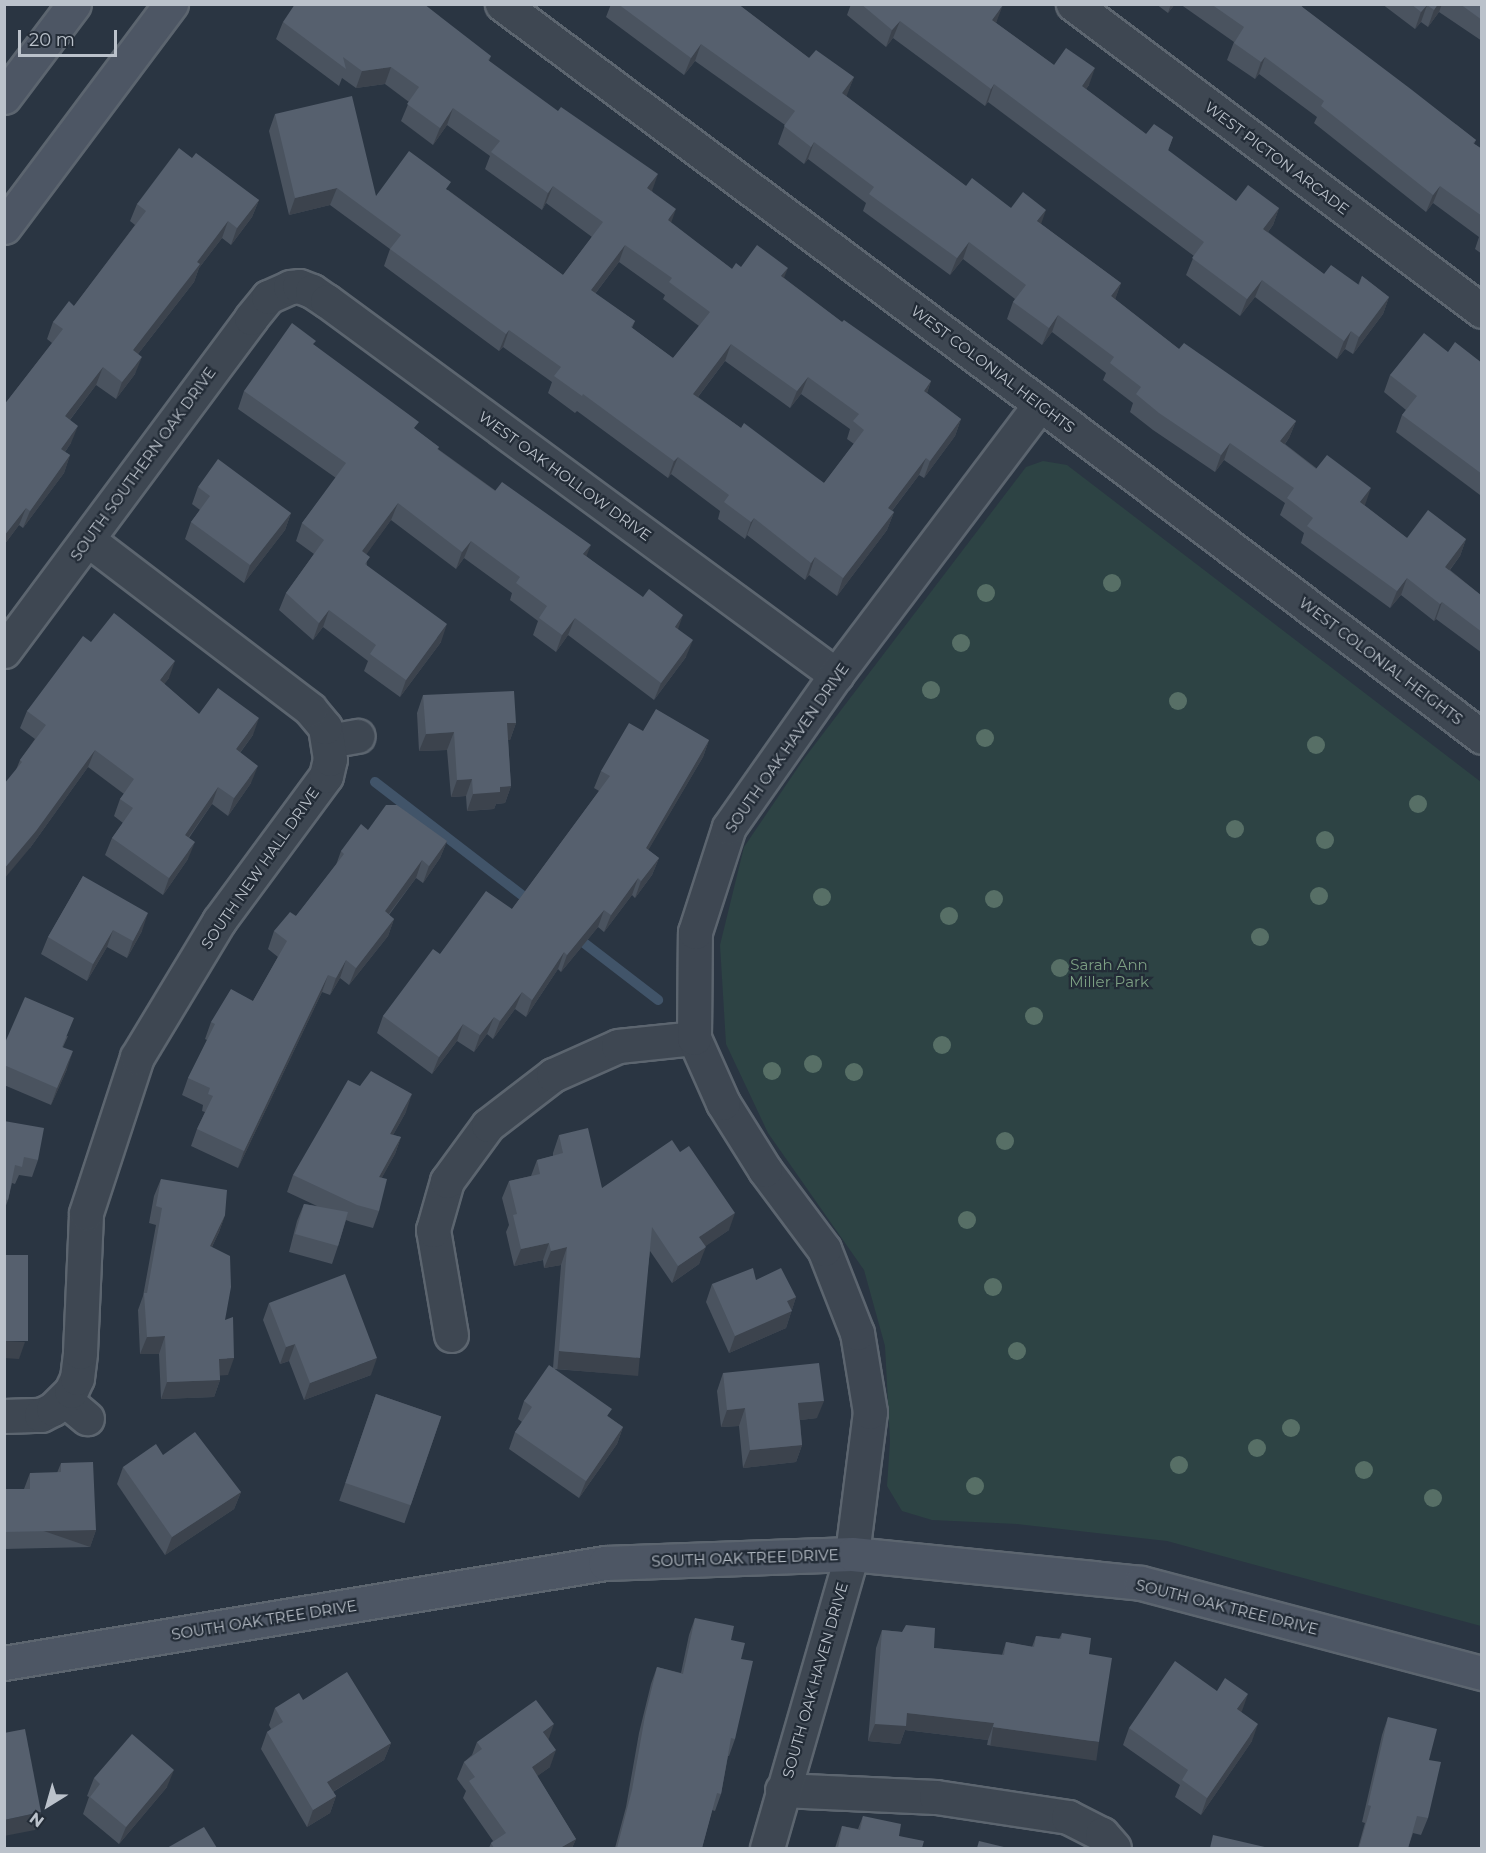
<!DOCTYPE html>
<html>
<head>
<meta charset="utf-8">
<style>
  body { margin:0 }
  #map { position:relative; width:1486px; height:1853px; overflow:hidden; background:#2a3542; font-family:Montserrat,sans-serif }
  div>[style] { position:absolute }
  .green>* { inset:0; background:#2d4344 }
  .stream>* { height:10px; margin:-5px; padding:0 5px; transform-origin:5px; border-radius:5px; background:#415469 }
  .roads { filter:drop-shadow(2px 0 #5c656f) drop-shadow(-2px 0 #5c656f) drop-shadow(0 2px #5c656f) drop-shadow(0 -2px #5c656f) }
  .street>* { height:33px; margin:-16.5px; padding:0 16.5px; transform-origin:16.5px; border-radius:16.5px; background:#3e4752 }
  .secondary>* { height:33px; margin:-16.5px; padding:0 16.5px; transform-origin:16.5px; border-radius:16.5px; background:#4d5664 }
  .trees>* { width:18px; height:18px; margin:-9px; border-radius:50%; background:#576f66 }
  .wall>* { inset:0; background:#4a535f; transform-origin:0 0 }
  .shaded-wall>* { inset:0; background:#3c434d; transform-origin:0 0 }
  .building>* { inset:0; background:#56606e; transform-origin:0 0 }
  span { translate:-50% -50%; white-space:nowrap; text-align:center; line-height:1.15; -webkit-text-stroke:4.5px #232c37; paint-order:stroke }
  .street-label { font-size:15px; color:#bbc2cb }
  .park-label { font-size:15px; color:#7c9f83 }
  .frame { position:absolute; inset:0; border:6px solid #bbc2cb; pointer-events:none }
  .north { position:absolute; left:18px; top:1775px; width:60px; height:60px; -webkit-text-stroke:4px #232c37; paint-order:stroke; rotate:217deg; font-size:16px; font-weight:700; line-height:24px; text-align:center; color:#bbc2cb }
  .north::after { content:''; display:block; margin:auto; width:21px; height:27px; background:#bbc2cb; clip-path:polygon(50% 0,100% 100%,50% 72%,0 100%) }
  .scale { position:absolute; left:18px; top:30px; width:99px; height:27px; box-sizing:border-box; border:3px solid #bbc2cb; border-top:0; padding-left:8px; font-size:18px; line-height:21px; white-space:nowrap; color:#bbc2cb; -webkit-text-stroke:4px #232c37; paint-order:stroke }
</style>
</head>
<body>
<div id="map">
  <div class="green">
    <i style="clip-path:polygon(1043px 461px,1067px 465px,1481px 782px,1481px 1626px,1167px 1541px,1017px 1524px,932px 1520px,902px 1511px,887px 1486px,890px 1441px,885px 1346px,864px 1270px,768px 1133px,726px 1044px,720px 945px,744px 847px,803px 760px,1026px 467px)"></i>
  </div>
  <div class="stream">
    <i style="left:375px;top:782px;width:198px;rotate:37.6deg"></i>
    <i style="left:575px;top:936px;width:105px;rotate:37.6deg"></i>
  </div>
  <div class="roads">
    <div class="street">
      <i style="left:502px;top:4px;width:670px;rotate:36.63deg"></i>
      <i style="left:1040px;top:404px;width:553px;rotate:36.99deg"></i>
      <i style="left:1073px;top:4px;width:511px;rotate:36.89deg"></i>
      <i style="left:4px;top:651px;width:415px;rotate:-53.4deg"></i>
      <i style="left:251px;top:318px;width:27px;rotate:-51deg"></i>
      <i style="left:268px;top:297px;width:24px;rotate:-24deg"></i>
      <i style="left:290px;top:287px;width:9px;rotate:-6deg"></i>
      <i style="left:299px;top:286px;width:14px;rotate:21deg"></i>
      <i style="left:312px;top:291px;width:18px;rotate:34deg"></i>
      <i style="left:327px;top:301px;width:632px;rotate:36.31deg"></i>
      <i style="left:329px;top:741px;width:29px;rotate:-10deg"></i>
      <i style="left:451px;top:1335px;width:107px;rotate:-99.7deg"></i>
      <i style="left:433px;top:1230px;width:51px;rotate:-74.1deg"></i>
      <i style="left:447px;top:1181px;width:69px;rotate:-53.8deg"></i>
      <i style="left:488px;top:1125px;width:82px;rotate:-37.6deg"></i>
      <i style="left:553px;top:1075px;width:71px;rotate:-24deg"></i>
      <i style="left:618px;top:1046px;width:76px;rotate:-6deg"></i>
      <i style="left:64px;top:1399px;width:30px;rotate:40deg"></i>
      <i style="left:4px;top:1416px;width:37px;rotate:-2deg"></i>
      <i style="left:41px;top:1415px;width:13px;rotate:-27deg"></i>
      <i style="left:53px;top:1409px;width:25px;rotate:-45deg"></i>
      <i style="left:71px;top:1391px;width:14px;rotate:-65deg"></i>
      <i style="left:77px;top:1378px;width:26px;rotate:-83deg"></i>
      <i style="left:80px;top:1352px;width:139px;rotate:-87.5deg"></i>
      <i style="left:86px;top:1213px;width:164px;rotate:-71.9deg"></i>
      <i style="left:137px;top:1057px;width:159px;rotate:-58.9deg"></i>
      <i style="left:219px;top:921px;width:180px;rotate:-53.6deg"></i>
      <i style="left:326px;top:776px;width:17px;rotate:-77deg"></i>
      <i style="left:330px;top:759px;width:32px;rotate:-99deg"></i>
      <i style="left:325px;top:727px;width:23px;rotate:-130deg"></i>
      <i style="left:310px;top:709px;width:279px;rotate:-142.7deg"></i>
      <i style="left:782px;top:1790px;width:154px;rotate:2.6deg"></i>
      <i style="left:936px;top:1797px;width:134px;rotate:8.6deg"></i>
      <i style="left:1068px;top:1817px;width:38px;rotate:27deg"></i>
      <i style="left:1102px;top:1834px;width:18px;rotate:49deg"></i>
      <i style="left:767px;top:1848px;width:306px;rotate:-73.9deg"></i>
      <i style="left:852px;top:1554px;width:143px;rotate:-82.8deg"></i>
      <i style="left:870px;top:1412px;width:80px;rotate:-99.3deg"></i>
      <i style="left:857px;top:1333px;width:90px;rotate:-111.4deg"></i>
      <i style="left:824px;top:1249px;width:99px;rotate:-126.8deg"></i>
      <i style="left:765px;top:1170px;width:79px;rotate:-122.1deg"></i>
      <i style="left:723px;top:1103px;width:71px;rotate:-114deg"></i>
      <i style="left:694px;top:1038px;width:106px;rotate:-89.5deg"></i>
      <i style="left:695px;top:932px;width:110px;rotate:-72.1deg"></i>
      <i style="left:729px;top:827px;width:186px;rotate:-54.9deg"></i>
      <i style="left:836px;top:675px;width:339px;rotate:-53deg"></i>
    </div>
    <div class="secondary">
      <i style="left:4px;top:97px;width:116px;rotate:-53deg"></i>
      <i style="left:4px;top:227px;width:279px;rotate:-53.2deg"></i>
      <i style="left:4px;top:1663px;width:609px;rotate:-9.45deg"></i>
      <i style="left:605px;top:1563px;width:247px;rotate:-2.1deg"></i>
      <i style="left:852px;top:1554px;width:290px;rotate:5.7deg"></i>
      <i style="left:1141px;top:1583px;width:353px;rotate:14.8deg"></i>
    </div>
  </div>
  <div class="trees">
    <i style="left:1112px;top:583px"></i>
    <i style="left:986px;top:593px"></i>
    <i style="left:961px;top:643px"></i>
    <i style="left:931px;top:690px"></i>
    <i style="left:1178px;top:701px"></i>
    <i style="left:985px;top:738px"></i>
    <i style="left:1316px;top:745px"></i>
    <i style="left:1418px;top:804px"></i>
    <i style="left:1235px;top:829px"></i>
    <i style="left:1325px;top:840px"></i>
    <i style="left:1319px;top:896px"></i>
    <i style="left:822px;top:897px"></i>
    <i style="left:994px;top:899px"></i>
    <i style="left:949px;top:916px"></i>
    <i style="left:1260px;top:937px"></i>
    <i style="left:1060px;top:968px"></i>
    <i style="left:1034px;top:1016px"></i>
    <i style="left:942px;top:1045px"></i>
    <i style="left:813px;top:1064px"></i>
    <i style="left:772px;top:1071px"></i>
    <i style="left:854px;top:1072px"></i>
    <i style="left:1005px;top:1141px"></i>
    <i style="left:967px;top:1220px"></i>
    <i style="left:993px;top:1287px"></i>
    <i style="left:1017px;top:1351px"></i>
    <i style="left:1291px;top:1428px"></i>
    <i style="left:1257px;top:1448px"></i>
    <i style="left:1179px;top:1465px"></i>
    <i style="left:1364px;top:1470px"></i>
    <i style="left:975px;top:1486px"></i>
    <i style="left:1433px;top:1498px"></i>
  </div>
  <div class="wall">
    <i style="clip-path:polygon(611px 4px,738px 4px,809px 58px,854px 77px,846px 96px,966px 186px,1011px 208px,1041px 224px,1121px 283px,1115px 299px,1179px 349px,1296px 421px,1289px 438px,1285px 444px,1407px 538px,1466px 539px,1460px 556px,1450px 570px,1482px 596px,1482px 653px,1436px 619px,1434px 621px,1401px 595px,1390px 608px,1301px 543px,1304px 533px,1280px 515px,1285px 503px,1224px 460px,1215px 472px,1153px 430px,1130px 412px,1133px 403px,1103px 380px,1106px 373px,1052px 332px,1042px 345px,1007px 319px,1013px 302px,1015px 299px,963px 259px,950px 275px,863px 211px,866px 203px,808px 159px,804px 164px,778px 144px,785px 125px,695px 61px,684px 75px,606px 17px)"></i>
    <i style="clip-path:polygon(851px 4px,1001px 4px,996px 23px,1054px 65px,1089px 85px,1086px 89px,1146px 134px,1173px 137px,1168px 151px,1236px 201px,1279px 208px,1273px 225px,1268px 232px,1324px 274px,1358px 285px,1362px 276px,1389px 297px,1383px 314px,1353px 354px,1345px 349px,1337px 359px,1255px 297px,1240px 316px,1186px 275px,1194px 256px,988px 102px,985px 106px,893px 38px,886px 47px,847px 15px)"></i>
    <i style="clip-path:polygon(1156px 4px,1175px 4px,1168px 13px)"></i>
    <i style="clip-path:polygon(1180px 4px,1303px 4px,1302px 7px,1476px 140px,1474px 144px,1482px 149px,1482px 254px,1475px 249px,1479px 237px,1433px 203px,1426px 212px,1314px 123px,1317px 117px,1259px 74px,1255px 79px,1227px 60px,1234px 42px)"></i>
    <i style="clip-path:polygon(1382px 4px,1482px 4px,1482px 41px,1439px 12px,1428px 27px,1421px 22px,1415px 29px)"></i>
    <i style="clip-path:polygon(evenodd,283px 22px,491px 56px,489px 61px,652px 191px,671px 223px,732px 269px,741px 267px,784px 278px,842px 322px,931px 381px,927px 393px,961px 419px,955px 436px,924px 478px,919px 475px,892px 511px,894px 512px,887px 530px,837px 596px,809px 575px,805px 580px,747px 535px,745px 539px,718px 519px,720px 511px,671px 474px,668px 478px,577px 411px,575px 413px,548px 393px,552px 382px,503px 347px,499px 351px,384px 266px,390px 249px,330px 205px,289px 215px,269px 131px,275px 114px,376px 196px,448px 190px,563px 275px,592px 237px,546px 203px,542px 210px,485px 169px,490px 156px,447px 125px,433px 145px,401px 121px,409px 102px,385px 84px,356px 88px,342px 78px,339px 86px,276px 39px,283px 22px,619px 262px,665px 295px,663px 299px,699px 326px,673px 358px,632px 328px,635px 321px,595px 294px,619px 262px,283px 22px,725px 361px,790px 408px,801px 394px,850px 429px,847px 439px,854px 444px,824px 483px,741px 428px,698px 397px,725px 361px)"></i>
    <i style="clip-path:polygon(192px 158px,259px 200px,252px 217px,231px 245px,222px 238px,199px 268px,194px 282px,138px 354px,135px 374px,116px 399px,96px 385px,70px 420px,71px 443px,65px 452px,70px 455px,64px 473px,23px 528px,19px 525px,4px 545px,4px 405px,52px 343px,47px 339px,53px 322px,74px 306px,135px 225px,130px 221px,137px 204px)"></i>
    <i style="clip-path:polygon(314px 345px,416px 430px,439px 447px,438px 449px,586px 556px,678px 629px,686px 657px,654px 700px,568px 635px,556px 652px,533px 635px,538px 621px,510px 600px,512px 593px,464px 558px,456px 569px,391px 520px,366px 554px,367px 566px,441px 642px,400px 697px,364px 671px,368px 661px,323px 627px,313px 640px,279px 610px,286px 593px,314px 554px,296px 541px,302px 523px,336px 478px,238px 409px,244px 391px)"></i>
    <i style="clip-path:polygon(1448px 352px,1482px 363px,1482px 494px,1480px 495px,1396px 432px,1402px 415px,1406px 410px,1384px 392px,1390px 375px)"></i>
    <i style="clip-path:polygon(198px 487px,291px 513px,285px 530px,244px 583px,185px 539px,191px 522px,200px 510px,192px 504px)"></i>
    <i style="clip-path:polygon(91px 642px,169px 678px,164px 684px,199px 714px,253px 735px,240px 753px,251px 783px,228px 816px,212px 804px,189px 838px,188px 859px,163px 895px,105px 855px,112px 838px,123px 823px,114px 816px,120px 799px,124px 794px,88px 767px,30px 848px,16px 770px,20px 760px,35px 739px,20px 728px,27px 711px)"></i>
    <i style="clip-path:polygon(423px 695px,516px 723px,510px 740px,508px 740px,511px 786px,505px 803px,496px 804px,494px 809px,467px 811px,466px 796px,451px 797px,447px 750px,419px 751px,417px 713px)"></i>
    <i style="clip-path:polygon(643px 731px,709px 740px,703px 757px,648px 850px,659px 858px,652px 875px,635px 898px,632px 895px,604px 932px,598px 927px,561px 972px,558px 969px,526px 1017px,515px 1009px,493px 1039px,487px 1034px,474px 1052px,457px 1041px,432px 1074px,377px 1033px,383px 1016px,440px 954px,512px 909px,599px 791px,594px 788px,601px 771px)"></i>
    <i style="clip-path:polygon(368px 830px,447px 841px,440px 858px,423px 883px,416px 878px,389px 915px,394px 919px,388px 936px,349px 985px,340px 978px,330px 995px,322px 992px,238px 1168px,191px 1146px,197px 1129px,205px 1112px,202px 1111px,203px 1105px,182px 1095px,188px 1078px,207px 1040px,205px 1039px,211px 1022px,253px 1001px,278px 957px,268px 949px,274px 931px,296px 916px,336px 865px,341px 851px)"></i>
    <i style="clip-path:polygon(83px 876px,142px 931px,127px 958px,107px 947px,87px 981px,41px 954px,48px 937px)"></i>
    <i style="clip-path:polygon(68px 1036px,63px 1047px,67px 1069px,51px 1105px,4px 1085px,4px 1045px)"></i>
    <i style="clip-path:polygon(406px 1112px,393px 1135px,401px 1137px,395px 1154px,382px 1177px,379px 1211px,373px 1228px,351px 1222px,346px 1220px,338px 1246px,332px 1264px,289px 1252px,297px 1221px,304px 1204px,317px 1206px,287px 1192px,293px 1175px)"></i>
    <i style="clip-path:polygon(4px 1121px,38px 1160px,32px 1177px,19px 1175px,15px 1184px,12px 1183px,8px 1200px,4px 1211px)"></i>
    <i style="clip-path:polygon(559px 1135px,602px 1188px,729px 1230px,705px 1246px,699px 1264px,672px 1283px,650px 1251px,634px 1375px,554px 1369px,609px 1417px,623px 1427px,617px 1444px,579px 1498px,509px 1449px,515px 1432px,522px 1422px,518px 1419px,524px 1401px,553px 1368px,561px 1265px,544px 1268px,543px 1260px,514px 1266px,506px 1232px,509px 1225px,502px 1198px,509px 1181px,531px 1176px,537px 1160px,553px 1156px,553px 1153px)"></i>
    <i style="clip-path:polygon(161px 1179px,225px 1215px,219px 1232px,212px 1247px,225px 1320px,228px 1375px,220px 1375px,220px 1380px,214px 1397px,161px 1399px,159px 1354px,140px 1354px,138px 1310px,143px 1296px,156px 1225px,149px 1223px,154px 1196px)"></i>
    <i style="clip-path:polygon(756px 1280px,796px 1297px,786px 1328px,729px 1353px,706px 1302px,712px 1284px)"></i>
    <i style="clip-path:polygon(269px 1303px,371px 1375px,304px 1400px,289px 1361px,280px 1364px,263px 1320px)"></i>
    <i style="clip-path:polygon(723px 1373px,817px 1418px,800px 1420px,802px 1445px,796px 1462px,743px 1468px,739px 1426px,721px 1427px,717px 1391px)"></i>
    <i style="left:376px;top:1394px;width:69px;height:113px;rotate:19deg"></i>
    <i style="clip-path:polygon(163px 1455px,241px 1492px,234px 1509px,165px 1555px,117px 1484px,123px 1467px)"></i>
    <i style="clip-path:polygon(61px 1463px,96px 1530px,90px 1547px,4px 1549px,4px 1489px,24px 1489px,30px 1473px,57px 1473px)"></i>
    <i style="clip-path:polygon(695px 1618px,731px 1640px,741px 1659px,735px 1739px,729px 1756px,728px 1756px,721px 1794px,715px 1811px,712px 1810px,702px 1848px,615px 1848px,626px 1807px,639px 1733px,651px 1684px,657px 1667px,681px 1673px,689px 1635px)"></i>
    <i style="clip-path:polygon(882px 1630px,902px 1632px,934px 1648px,1002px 1655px,1006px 1642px,1032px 1647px,1036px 1636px,1059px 1639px,1062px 1633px,1089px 1654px,1093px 1759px,987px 1745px,988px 1740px,905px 1730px,900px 1744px,868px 1741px,876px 1648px)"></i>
    <i style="clip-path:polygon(303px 1700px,391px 1743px,384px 1760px,333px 1792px,336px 1796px,330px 1813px,307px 1827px,261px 1749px,267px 1732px,271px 1729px,269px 1725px,275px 1708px)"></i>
    <i style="clip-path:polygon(1241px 1712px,1252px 1741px,1201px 1815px,1175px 1797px,1180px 1785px,1123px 1745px,1129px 1728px)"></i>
    <i style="clip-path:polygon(1388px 1717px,1429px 1760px,1428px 1818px,1421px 1835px,1413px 1833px,1408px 1848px,1358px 1848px,1365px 1823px,1362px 1822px,1382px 1735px)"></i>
    <i style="clip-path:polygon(548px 1739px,550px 1767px,537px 1776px,576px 1839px,572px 1848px,489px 1848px,491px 1843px,493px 1841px,463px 1798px,466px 1791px,457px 1779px,464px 1762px,472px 1755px,477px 1742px)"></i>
    <i style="clip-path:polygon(94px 1778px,167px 1787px,119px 1844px,83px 1814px,89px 1797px,87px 1796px)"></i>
    <i style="clip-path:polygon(863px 1816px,899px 1836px,922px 1848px,835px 1848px,842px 1826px,858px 1829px)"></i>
  </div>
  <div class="shaded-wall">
    <i style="clip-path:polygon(1171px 4px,1175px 4px,1168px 13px)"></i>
    <i style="clip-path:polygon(1438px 4px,1442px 4px,1439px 12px,1428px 27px,1434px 10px)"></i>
    <i style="clip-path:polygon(1003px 5px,996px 23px,986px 37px,992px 20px)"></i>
    <i style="clip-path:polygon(1427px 5px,1421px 22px,1415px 29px,1421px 12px)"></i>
    <i style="clip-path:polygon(900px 21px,893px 38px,886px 47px,892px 30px)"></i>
    <i style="clip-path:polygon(701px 44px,695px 61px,684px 75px,691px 58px)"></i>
    <i style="clip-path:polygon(1265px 57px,1259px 74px,1255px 79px,1261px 62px)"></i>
    <i style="clip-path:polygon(391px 67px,385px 84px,356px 88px,362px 71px)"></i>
    <i style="clip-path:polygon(1095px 68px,1089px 85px,1075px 103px,1082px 86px)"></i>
    <i style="clip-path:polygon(854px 77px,847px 95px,836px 110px,842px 93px)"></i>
    <i style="clip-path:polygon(994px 84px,988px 102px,985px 106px,991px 89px)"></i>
    <i style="clip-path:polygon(453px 108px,447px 125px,433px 145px,440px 128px)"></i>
    <i style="clip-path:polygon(814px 142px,808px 159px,804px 164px,811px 147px)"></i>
    <i style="clip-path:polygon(658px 174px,652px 191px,641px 205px,647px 188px)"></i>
    <i style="clip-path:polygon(553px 186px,546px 203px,542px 210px,548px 193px)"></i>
    <i style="clip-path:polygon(1440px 186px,1433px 203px,1426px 212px,1433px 195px)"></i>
    <i style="clip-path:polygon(337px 188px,330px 205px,289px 215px,295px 198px)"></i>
    <i style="clip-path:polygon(259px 200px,252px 217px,231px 245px,237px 228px)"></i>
    <i style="clip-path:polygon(1279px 208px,1273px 225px,1257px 246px,1263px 229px)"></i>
    <i style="clip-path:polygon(676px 209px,670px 226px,668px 220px)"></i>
    <i style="clip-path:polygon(1046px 210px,1040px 227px,1037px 221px)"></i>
    <i style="clip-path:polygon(228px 221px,222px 238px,199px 268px,194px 282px,127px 368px,133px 350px,197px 262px)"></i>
    <i style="clip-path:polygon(969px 242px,963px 259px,950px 275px,957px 258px)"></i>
    <i style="clip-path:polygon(625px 245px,619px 262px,584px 308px,591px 290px)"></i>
    <i style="clip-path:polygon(788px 268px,781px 285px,781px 276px)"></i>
    <i style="clip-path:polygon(1262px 280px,1255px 297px,1240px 316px,1247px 299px)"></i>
    <i style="clip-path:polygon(1121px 283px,1115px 300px,1111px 296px)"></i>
    <i style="clip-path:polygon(1389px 297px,1383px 314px,1353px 354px,1359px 337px)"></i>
    <i style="clip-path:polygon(1058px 315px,1052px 332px,1042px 345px,1049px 328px)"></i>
    <i style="clip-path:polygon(509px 330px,503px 347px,499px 351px,506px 334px)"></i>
    <i style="clip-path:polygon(1351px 331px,1345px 349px,1337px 359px,1344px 341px)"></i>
    <i style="clip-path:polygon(731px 344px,725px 361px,687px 411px,693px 394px)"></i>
    <i style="clip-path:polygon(142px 357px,135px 374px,116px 399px,122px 382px)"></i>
    <i style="clip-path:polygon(103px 367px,96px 385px,59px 434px,65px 416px)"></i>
    <i style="clip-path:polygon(808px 377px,801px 394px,790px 408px,797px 391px)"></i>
    <i style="clip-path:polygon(931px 381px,925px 398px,924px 391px)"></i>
    <i style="clip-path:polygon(961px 419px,955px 436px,924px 478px,930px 461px)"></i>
    <i style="clip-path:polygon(1296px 421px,1289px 438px,1274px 458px,1280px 441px)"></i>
    <i style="clip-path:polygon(78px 426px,71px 443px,55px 466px,61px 449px)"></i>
    <i style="clip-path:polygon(1230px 443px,1224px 460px,1215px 472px,1221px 455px)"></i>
    <i style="clip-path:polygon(70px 455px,64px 473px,23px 528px,30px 511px)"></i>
    <i style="clip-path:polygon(678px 457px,671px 474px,668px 478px,674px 461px)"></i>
    <i style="clip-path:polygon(926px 458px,919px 475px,881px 525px,888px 508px)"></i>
    <i style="clip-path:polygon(1371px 488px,1365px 505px,1354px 519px,1360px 502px)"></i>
    <i style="clip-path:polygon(398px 503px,391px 520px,356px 569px,362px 551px)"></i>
    <i style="clip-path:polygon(26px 508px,19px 525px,4px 545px,4px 536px)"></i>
    <i style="clip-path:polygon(894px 512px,887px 530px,837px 596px,843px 578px)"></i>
    <i style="clip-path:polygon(291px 513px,285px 530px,244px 583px,250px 565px)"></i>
    <i style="clip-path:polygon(754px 518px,747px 535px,745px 539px,751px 522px)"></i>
    <i style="clip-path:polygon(1466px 539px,1460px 556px,1439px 584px,1445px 567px)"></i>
    <i style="clip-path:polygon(471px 541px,464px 558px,456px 569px,462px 552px)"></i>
    <i style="clip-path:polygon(591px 545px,584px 562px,583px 554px)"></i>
    <i style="clip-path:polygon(815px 557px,809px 575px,805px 580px,811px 563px)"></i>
    <i style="clip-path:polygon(1407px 578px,1401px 595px,1390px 608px,1397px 591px)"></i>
    <i style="clip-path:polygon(1442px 602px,1436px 619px,1434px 621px,1440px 604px)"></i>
    <i style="clip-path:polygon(329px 610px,323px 627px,313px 640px,319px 623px)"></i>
    <i style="clip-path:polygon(683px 615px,677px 632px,675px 627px)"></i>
    <i style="clip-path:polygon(575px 618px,568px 635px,556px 652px,562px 635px)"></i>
    <i style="clip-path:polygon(447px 624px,441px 642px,400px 697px,406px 680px)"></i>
    <i style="clip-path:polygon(693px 640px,686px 657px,654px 700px,661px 683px)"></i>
    <i style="clip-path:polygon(175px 661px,169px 678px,154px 697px,160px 680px)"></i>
    <i style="clip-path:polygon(259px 718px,253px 735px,229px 767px,236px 749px)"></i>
    <i style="clip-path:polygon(507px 723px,516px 723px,510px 740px,501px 740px)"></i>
    <i style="clip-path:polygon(454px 732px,447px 750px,419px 751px,426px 734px)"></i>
    <i style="clip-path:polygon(709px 740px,703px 757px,639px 866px,646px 848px)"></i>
    <i style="clip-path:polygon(95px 750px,88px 767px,30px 848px,4px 879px,4px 869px)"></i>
    <i style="clip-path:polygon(258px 766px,251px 783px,228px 816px,234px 798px)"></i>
    <i style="clip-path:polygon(472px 779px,466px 796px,451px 797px,457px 780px)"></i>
    <i style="clip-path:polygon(511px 786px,505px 803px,496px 804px,494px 809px,467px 811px,473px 794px,500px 787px)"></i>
    <i style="clip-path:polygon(218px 787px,212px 804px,178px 852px,185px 835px)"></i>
    <i style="clip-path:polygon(447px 841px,440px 858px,423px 883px,429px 866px)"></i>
    <i style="clip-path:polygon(195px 842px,188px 859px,163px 895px,169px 878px)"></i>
    <i style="clip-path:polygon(659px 858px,652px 875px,635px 898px,641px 881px)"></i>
    <i style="clip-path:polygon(422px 860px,416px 878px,378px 928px,385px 911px)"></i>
    <i style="clip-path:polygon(638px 878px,632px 895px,604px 932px,611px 915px)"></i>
    <i style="clip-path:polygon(604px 910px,598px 927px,561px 972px,567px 955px)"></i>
    <i style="clip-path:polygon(148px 913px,142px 931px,127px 958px,133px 941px)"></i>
    <i style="clip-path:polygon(394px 919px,388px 936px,349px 985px,356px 968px)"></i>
    <i style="clip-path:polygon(113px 930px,107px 947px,87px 981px,93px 964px)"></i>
    <i style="clip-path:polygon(564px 952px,558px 969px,526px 1017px,532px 1000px)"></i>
    <i style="clip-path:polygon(346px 960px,340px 978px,330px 995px,336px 978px)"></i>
    <i style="clip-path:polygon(328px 975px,322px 992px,238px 1168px,244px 1151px)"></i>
    <i style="clip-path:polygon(522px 992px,515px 1009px,493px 1039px,500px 1021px)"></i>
    <i style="clip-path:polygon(494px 1017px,487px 1034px,474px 1052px,480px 1035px)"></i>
    <i style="clip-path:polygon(463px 1024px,457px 1041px,432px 1074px,439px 1057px)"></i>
    <i style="clip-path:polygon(73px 1051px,67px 1069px,51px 1105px,57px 1088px)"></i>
    <i style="clip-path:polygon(412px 1094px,406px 1112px,384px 1151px,390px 1134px)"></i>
    <i style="clip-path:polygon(401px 1137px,395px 1154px,373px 1194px,379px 1177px)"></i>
    <i style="clip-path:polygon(735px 1213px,729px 1230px,693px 1255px,699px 1237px)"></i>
    <i style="clip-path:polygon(225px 1215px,219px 1232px,204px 1263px,210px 1246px)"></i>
    <i style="clip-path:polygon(549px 1243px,543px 1260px,514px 1266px,521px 1249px)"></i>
    <i style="clip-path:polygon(567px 1247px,561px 1265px,544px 1268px,551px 1251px)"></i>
    <i style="clip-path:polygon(706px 1247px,699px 1264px,672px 1283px,678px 1266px)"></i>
    <i style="clip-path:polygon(796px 1297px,786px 1328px,729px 1353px,735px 1336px,787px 1301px)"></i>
    <i style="clip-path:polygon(165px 1336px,159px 1354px,140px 1354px,147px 1337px)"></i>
    <i style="clip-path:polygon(4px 1341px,25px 1342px,19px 1359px,4px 1358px)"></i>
    <i style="clip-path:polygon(295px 1344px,289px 1361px,280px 1364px,286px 1347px)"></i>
    <i style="left:559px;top:1351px;width:81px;height:18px;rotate:5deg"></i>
    <i style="clip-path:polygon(234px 1358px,228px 1375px,213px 1376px,219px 1359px)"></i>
    <i style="clip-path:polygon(377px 1358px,371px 1375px,304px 1400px,310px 1383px)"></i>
    <i style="clip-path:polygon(220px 1380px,214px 1397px,161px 1399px,167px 1382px)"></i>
    <i style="clip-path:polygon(824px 1401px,817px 1418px,792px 1421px,798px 1403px)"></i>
    <i style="clip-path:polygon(745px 1408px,739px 1426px,721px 1427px,727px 1410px)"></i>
    <i style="clip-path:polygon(623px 1427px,617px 1444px,579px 1498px,586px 1481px)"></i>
    <i style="clip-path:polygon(802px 1445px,796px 1462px,743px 1468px,750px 1450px)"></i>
    <i style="clip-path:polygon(241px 1492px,234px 1509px,165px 1555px,172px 1537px)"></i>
    <i style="left:96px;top:1530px;width:18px;height:92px;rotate:109deg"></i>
    <i style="clip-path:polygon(1248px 1694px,1242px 1711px,1231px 1726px,1237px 1709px)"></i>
    <i style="clip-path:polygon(907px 1713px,994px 1723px,988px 1740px,905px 1730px,900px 1744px,868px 1741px,875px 1724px)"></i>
    <i style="clip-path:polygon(554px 1724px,548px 1741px,543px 1732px)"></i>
    <i style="clip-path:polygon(1258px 1724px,1252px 1741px,1201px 1815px,1207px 1798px)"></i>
    <i style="left:993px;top:1727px;width:107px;height:19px;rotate:8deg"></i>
    <i style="clip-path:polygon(391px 1743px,384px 1760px,321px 1799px,327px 1782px)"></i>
    <i style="clip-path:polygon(556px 1750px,550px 1767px,525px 1785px,532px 1767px)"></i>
    <i style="clip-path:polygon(174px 1770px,167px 1787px,119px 1844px,126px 1827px)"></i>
    <i style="clip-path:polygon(336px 1796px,330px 1813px,307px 1827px,313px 1810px)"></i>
    <i style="clip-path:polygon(41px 1812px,35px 1830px,4px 1836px,4px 1820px)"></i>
    <i style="clip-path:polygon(576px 1839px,572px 1848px,560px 1848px)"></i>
  </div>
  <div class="building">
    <i style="clip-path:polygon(evenodd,295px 4px,424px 4px,491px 56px,488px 60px,558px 111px,561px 107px,658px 174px,647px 188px,676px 209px,668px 220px,732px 269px,736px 263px,741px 267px,757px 245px,788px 268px,781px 276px,842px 322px,844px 320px,931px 381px,924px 391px,961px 419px,930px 461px,926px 458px,888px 508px,894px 512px,843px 578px,815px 557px,811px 563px,754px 518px,751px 522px,724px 502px,729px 495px,678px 457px,674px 461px,583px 394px,582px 396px,554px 376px,561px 367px,509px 330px,506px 334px,390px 249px,401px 235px,337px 188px,295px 198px,275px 114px,352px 96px,376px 196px,409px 151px,451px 182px,446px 189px,563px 275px,603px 222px,553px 186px,548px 193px,491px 152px,500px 141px,453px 108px,440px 128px,407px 104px,419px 87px,391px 67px,362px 71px,343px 57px,346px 69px,283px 22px,295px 4px,625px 245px,672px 278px,669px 282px,710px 312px,673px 358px,631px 327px,635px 321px,591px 290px,625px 245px,295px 4px,731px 344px,797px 391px,808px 377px,859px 414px,853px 421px,864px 430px,824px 483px,744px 423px,741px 428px,693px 394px,731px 344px)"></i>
    <i style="clip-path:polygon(618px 4px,738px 4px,809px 58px,816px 50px,854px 77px,842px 93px,966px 186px,972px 178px,1011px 208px,1023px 192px,1046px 210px,1037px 221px,1121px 283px,1111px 296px,1179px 349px,1184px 343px,1296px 421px,1280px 441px,1316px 469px,1327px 455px,1371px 488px,1360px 502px,1407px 538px,1428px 510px,1466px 539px,1445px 567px,1482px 596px,1482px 632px,1442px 602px,1440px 604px,1407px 578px,1397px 591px,1307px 526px,1313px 518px,1287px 498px,1294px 488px,1230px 443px,1221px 455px,1159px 413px,1136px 394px,1141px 387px,1110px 363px,1114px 357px,1058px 315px,1049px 328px,1013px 302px,1026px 285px,969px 242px,957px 258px,869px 194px,874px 187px,814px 142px,811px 147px,784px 126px,795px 111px,701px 44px,691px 58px)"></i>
    <i style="clip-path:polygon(861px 4px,1001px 4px,1003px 5px,992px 20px,1054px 65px,1066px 48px,1095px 68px,1082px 86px,1146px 134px,1154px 124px,1173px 137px,1168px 150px,1236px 201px,1248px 185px,1279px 208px,1263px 229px,1324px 274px,1331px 265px,1359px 285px,1362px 276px,1389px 297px,1359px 337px,1351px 331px,1344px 341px,1262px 280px,1247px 299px,1192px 258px,1204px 242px,994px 84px,991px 89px,900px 21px,892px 30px)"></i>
    <i style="clip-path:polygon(1211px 4px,1302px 4px,1301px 6px,1412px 90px,1476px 140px,1473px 143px,1482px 149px,1482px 216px,1440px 186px,1433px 195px,1321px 106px,1324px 101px,1265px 57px,1261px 62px,1234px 43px,1244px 27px)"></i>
    <i style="clip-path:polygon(1411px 4px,1438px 4px,1434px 10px,1427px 5px,1421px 12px)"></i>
    <i style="clip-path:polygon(1460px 4px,1482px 4px,1482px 20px)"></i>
    <i style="clip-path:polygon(179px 148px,192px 158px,196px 153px,259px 200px,237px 228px,228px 221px,197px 262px,200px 264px,133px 350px,142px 357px,122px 382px,103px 367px,65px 416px,78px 426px,61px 449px,70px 455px,30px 511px,26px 508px,4px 536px,4px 405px,63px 329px,53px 322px,69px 301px,74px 306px,146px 211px,137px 204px)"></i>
    <i style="clip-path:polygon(292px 323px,316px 341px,313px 344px,419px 422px,414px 428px,439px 447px,437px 449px,495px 491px,502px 482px,591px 545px,583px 554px,643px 597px,649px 589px,683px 615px,675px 627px,693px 640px,661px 683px,575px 618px,562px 635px,539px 618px,547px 606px,516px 583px,520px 577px,471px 541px,462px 552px,398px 503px,362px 551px,370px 557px,365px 564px,447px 624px,406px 680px,370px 654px,376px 645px,329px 610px,319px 623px,286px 593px,324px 540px,302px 523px,346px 463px,244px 391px)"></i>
    <i style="clip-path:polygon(1424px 333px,1448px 352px,1455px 342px,1482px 363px,1482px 369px,1480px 372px,1482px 373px,1482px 474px,1402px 415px,1417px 396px,1390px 375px)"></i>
    <i style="clip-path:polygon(218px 459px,291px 513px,250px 565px,191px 522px,210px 496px,198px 487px)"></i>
    <i style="clip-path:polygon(114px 613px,175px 661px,160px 680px,199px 714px,218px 688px,259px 718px,236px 749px,258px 766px,234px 798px,218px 787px,185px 835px,195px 842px,169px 878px,112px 838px,133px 808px,120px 799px,134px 779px,95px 750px,36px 831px,4px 869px,4px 784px,22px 762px,20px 760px,46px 725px,27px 711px,83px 636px,91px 642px)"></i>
    <i style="clip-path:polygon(514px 691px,516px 723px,507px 723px,511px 786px,500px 787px,500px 792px,473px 794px,472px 779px,457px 780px,454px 732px,426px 734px,423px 695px)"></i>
    <i style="clip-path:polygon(656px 709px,709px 740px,646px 848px,659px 858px,641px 881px,638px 878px,611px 915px,604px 910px,567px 955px,564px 952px,532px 1000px,522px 992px,500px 1021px,494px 1017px,480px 1035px,463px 1024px,439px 1057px,383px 1016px,433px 949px,440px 954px,486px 891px,512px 909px,610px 776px,601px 771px,629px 723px,643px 731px)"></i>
    <i style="clip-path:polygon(386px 805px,397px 805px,447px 841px,429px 866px,422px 860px,385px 911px,394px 919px,356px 968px,346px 960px,336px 978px,328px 975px,244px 1151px,197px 1129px,213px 1096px,208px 1094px,210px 1088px,188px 1078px,215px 1024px,211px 1022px,231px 989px,253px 1001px,287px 941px,274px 931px,290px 912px,296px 916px,344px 854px,341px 851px,361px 824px,368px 830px)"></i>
    <i style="clip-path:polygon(83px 876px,148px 913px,133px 941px,113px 930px,93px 964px,48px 937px)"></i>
    <i style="clip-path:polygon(25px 997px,74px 1018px,62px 1047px,73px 1051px,57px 1088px,4px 1065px,4px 1045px)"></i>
    <i style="clip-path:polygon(371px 1071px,412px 1094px,390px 1134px,401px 1137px,379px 1177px,387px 1179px,379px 1211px,357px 1205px,293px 1175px,348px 1080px,360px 1086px)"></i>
    <i style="clip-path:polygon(4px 1121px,44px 1128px,38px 1160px,24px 1157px,22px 1167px,15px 1165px,8px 1200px,4px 1199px)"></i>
    <i style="clip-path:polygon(588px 1128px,602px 1188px,672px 1140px,680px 1152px,689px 1146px,735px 1213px,699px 1237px,706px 1247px,678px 1266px,652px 1227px,640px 1358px,559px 1351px,567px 1247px,551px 1251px,549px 1243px,521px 1249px,513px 1215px,517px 1214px,509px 1181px,540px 1174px,537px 1160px,563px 1153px,559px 1135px)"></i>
    <i style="clip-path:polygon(161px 1179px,227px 1190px,225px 1215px,210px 1246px,230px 1256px,231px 1287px,225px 1320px,233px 1317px,234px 1358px,219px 1359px,220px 1380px,167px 1382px,165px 1336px,147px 1337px,144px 1293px,147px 1293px,162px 1208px,156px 1206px)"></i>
    <i style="clip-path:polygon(304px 1204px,348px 1212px,338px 1246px,295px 1234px)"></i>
    <i style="left:4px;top:1255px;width:24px;height:86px"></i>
    <i style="clip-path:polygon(753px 1268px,756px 1280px,781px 1268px,796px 1297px,787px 1301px,792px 1311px,735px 1336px,712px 1284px)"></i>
    <i style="clip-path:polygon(345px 1274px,377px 1358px,310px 1383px,295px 1344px,286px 1347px,269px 1303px)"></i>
    <i style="clip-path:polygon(819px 1363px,824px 1401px,798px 1403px,802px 1445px,750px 1450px,745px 1408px,727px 1410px,723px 1373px)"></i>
    <i style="clip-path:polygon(549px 1365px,612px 1409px,607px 1416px,623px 1427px,586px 1481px,515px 1432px,532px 1407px,524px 1401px)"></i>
    <i style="left:376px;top:1394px;width:69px;height:94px;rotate:19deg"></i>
    <i style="clip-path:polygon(195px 1432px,241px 1492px,172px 1537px,123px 1467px,156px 1444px,163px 1455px)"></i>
    <i style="clip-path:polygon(93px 1462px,96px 1530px,4px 1532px,4px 1489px,30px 1489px,30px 1473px,61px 1472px,61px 1463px)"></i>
    <i style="clip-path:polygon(695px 1618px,734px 1626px,731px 1640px,745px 1643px,741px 1659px,753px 1661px,735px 1739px,731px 1738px,721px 1794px,717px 1793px,702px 1848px,617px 1848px,632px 1790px,645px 1716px,657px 1667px,683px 1674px)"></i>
    <i style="clip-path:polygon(906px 1625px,935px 1628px,934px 1648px,1004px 1655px,1006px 1642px,1034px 1647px,1036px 1636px,1061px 1639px,1062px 1633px,1091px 1638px,1089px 1654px,1112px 1658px,1099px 1742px,993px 1727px,994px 1723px,907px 1713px,906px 1726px,875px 1724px,882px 1630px,902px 1632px)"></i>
    <i style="clip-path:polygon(1175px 1661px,1217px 1691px,1225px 1678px,1248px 1694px,1237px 1709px,1258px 1724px,1207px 1798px,1182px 1780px,1188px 1770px,1129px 1728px)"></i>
    <i style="clip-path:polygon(347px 1672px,391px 1743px,327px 1782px,336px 1796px,313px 1810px,267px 1732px,283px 1722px,275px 1708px,299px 1693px,303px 1700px)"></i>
    <i style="clip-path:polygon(536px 1700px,554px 1724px,543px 1732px,556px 1750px,532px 1767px,576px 1839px,560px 1848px,494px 1848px,491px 1843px,506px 1833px,469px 1781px,475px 1777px,464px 1762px,482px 1749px,477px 1742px)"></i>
    <i style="clip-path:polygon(1388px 1717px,1437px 1729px,1429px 1760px,1441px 1762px,1428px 1818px,1417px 1816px,1408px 1848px,1359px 1848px,1371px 1806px,1368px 1805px)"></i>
    <i style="clip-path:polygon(25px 1729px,41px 1812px,4px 1820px,4px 1733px)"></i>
    <i style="clip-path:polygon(132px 1734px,174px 1770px,126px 1827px,90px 1797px,100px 1784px,94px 1778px)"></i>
    <i style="clip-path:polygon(863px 1816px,901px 1824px,899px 1836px,924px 1841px,922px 1848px,838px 1848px,842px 1826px,860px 1830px)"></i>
    <i style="clip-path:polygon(204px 1827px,217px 1848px,167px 1848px)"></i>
    <i style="clip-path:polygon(1213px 1835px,1269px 1848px,1210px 1848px)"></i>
    <i style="clip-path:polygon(979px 1841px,1008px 1848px,977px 1848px)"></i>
  </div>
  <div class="street-label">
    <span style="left:1277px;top:158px;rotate:37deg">WEST PICTON ARCADE</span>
    <span style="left:993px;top:369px;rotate:37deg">WEST COLONIAL HEIGHTS</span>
    <span style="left:143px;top:464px;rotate:-54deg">SOUTH SOUTHERN OAK DRIVE</span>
    <span style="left:565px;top:476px;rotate:36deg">WEST OAK HOLLOW DRIVE</span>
    <span style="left:1381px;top:661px;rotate:37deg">WEST COLONIAL HEIGHTS</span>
    <span style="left:787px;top:748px;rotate:-55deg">SOUTH OAK HAVEN DRIVE</span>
    <span style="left:260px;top:868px;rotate:-55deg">SOUTH NEW HALL DRIVE</span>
    <span style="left:745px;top:1558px;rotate:-2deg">SOUTH OAK TREE DRIVE</span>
    <span style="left:1227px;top:1607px;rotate:14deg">SOUTH OAK TREE DRIVE</span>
    <span style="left:264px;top:1620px;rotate:-9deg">SOUTH OAK TREE DRIVE</span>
    <span style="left:815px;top:1680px;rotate:-74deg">SOUTH OAK HAVEN DRIVE</span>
  </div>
  <div class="park-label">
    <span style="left:1109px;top:973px">Sarah Ann<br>Miller Park</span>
  </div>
  <div class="frame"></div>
  <div class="north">N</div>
  <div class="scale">20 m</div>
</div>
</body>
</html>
